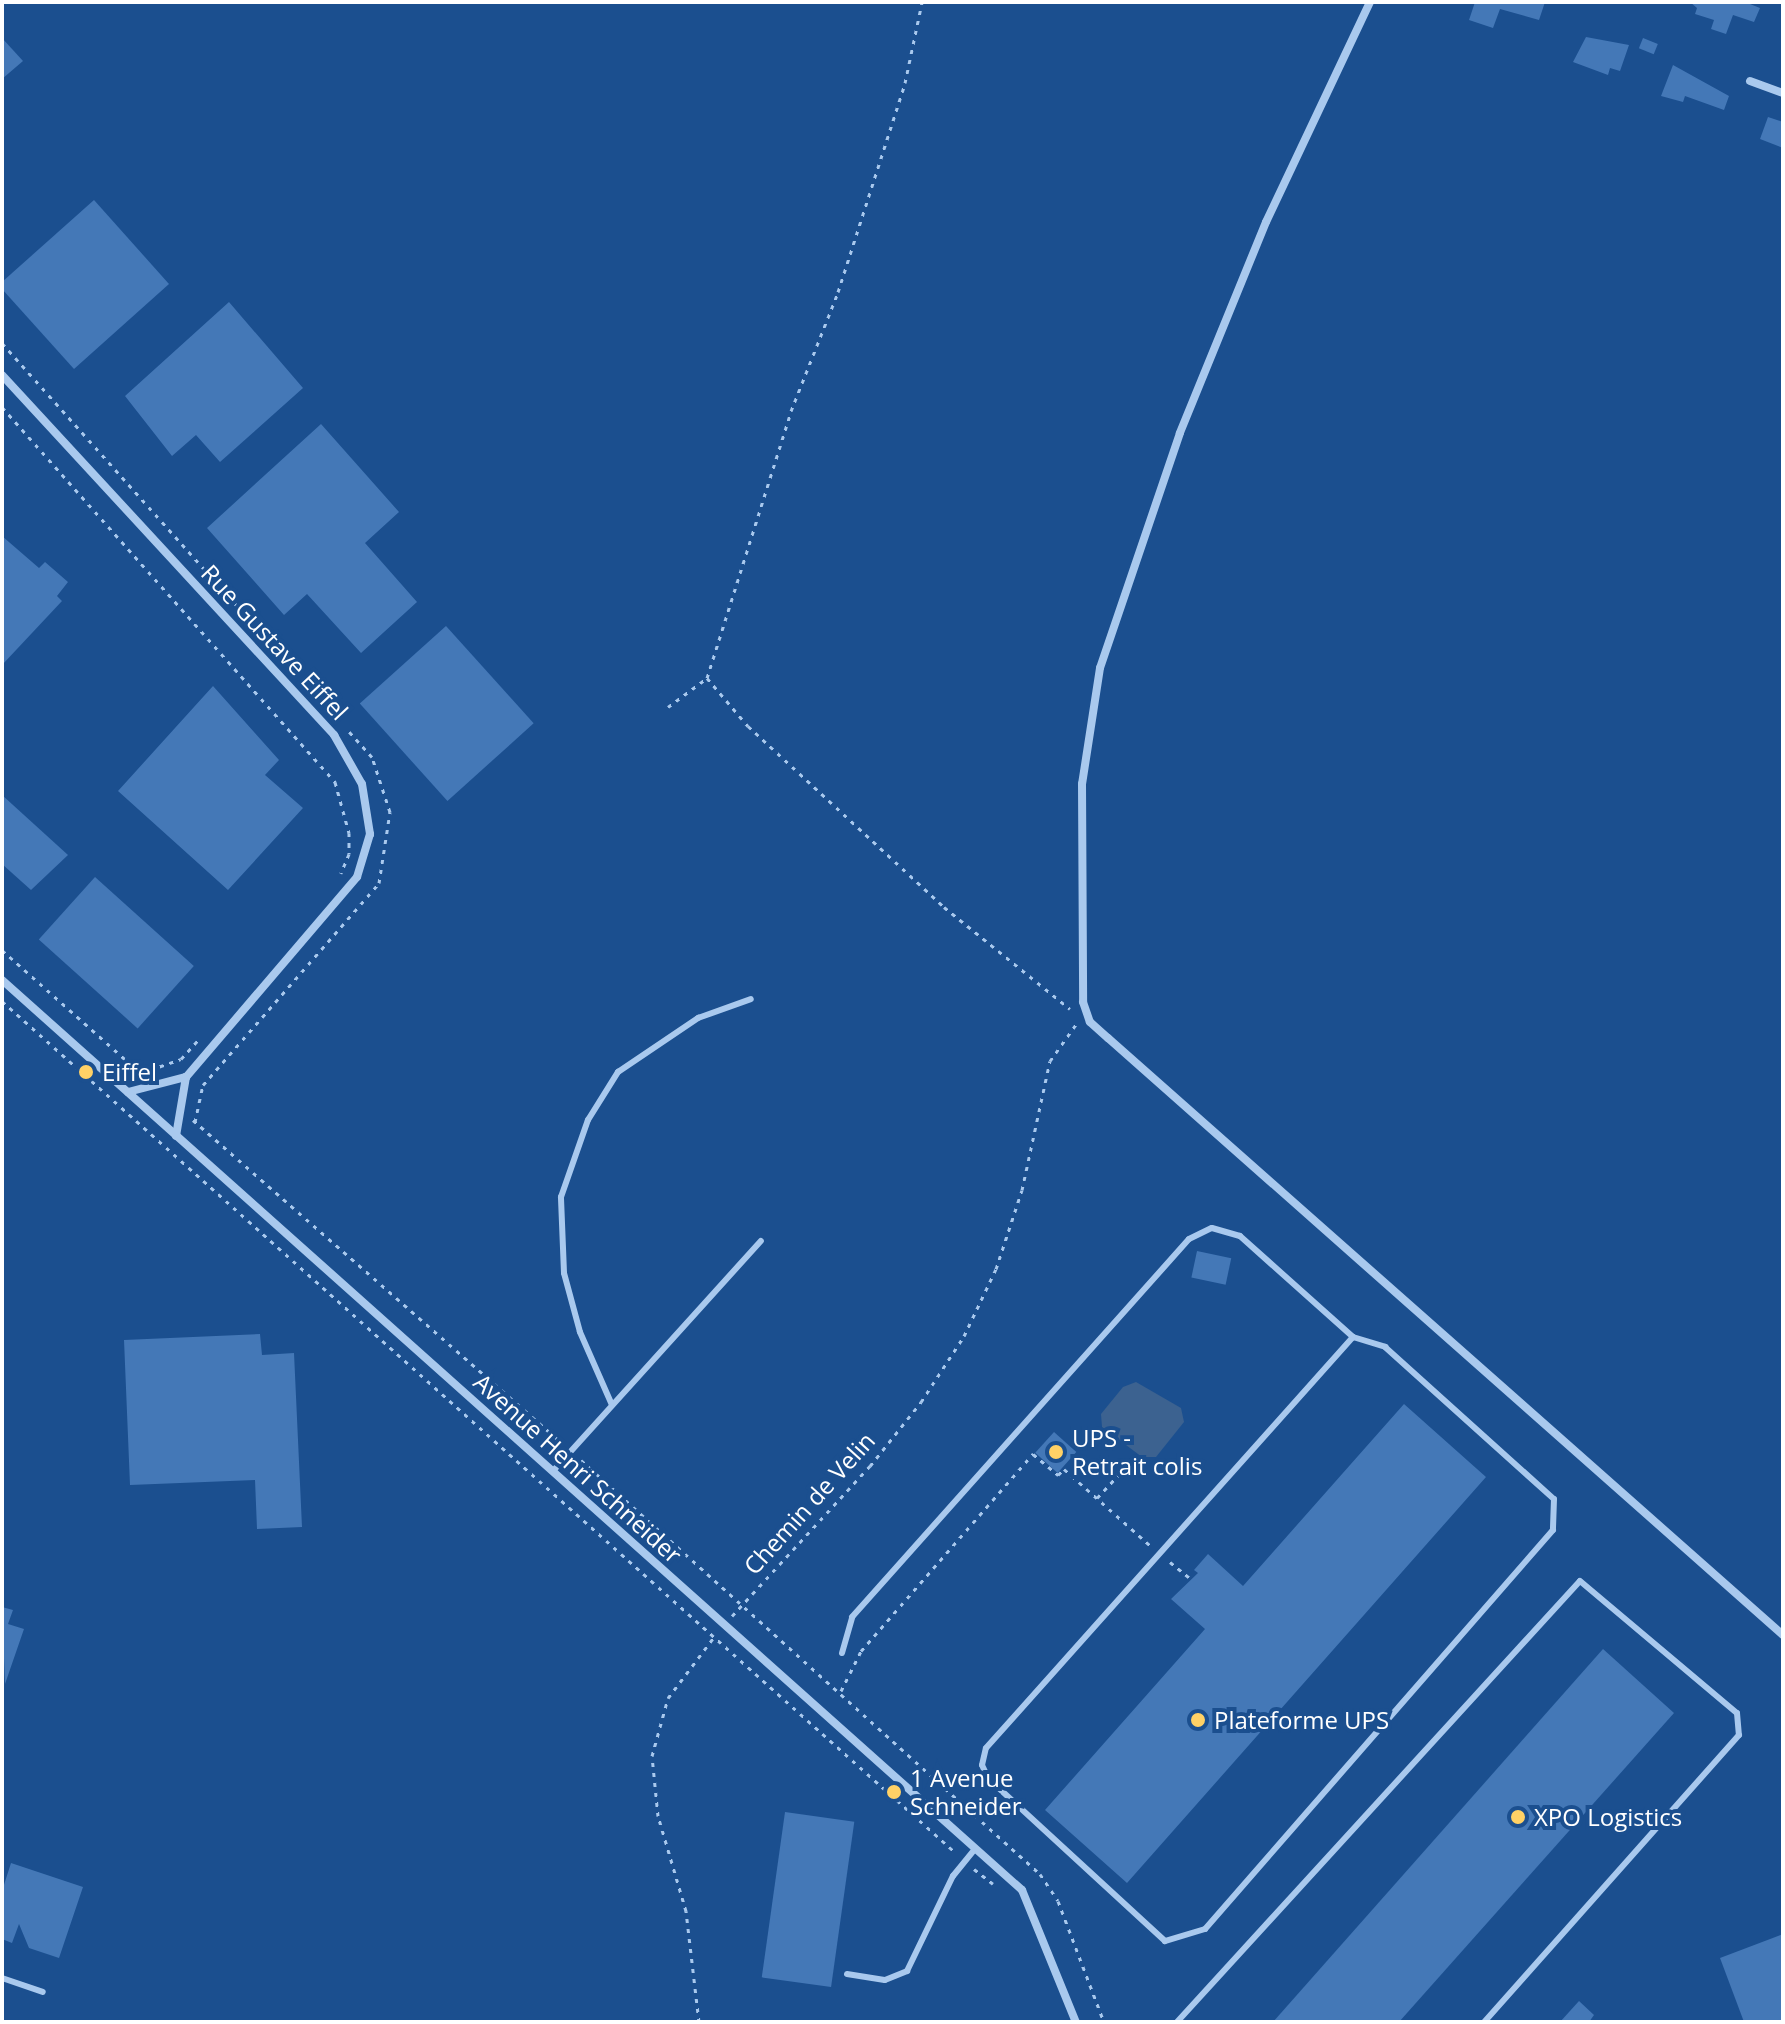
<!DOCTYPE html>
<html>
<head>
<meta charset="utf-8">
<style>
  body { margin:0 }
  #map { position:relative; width:1785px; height:2024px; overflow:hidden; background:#1b4f8f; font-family:"Open Sans",sans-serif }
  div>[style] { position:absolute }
  .water>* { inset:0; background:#3c6290 }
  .building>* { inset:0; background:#4478b7; transform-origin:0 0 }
  .path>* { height:3px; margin-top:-1.5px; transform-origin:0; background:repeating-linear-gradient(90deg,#a9c9ee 0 4px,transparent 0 10px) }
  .lane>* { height:6px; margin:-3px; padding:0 3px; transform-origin:3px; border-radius:3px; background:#a9c9ee }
  .street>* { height:8px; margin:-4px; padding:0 4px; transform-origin:4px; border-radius:4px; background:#a9c9ee }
  .dots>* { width:22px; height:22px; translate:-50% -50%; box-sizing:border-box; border:4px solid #1b4f8f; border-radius:50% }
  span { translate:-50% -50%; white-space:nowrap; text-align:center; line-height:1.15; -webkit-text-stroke:8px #1b4f8f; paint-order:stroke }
  .street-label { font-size:24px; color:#fff }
  .poi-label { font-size:24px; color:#fff }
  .left { translate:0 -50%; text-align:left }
  .frame { position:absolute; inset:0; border:4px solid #fff; pointer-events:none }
</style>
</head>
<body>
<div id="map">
  <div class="water">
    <i style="clip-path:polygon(1136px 1382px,1181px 1408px,1184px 1422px,1156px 1457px,1142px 1457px,1102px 1427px,1101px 1414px,1123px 1387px)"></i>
  </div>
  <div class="building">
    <i style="clip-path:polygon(1475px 2px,1545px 2px,1539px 20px,1500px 9px,1493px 28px,1469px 20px)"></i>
    <i style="clip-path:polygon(1690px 2px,1745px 2px,1760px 8px,1754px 22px,1733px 15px,1726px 34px,1711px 29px,1714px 20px,1695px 14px,1697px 8px)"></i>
    <i style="clip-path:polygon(1586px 37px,1629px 45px,1620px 71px,1610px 68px,1608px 75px,1573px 62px)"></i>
    <i style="clip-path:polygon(2px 38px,23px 61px,2px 79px)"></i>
    <i style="left:1643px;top:38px;width:16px;height:11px;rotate:22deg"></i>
    <i style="clip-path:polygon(1673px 65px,1729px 96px,1724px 110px,1685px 96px,1683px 102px,1661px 96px)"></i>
    <i style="clip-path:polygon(1768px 117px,1783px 122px,1783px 148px,1760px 139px)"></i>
    <i style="clip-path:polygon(94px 200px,169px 284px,74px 369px,2px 289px,2px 282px)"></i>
    <i style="clip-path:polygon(229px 302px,303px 388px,220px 462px,196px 435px,172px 456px,125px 396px)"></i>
    <i style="clip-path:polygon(321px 424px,399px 512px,365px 543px,417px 602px,361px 653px,307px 594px,284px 615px,207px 528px)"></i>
    <i style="clip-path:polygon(2px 536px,39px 568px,45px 562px,68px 582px,57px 596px,62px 601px,2px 665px)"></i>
    <i style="left:446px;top:626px;width:131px;height:116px;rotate:48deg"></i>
    <i style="clip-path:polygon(213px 686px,279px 760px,265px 775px,303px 808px,228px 890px,118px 791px)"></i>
    <i style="clip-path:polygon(2px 795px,68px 855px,31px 890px,2px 864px)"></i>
    <i style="left:95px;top:877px;width:133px;height:84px;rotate:42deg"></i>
    <i style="left:1197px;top:1251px;width:35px;height:27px;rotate:12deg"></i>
    <i style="clip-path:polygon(260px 1334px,262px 1355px,294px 1353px,302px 1527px,257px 1529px,255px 1480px,130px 1485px,124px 1340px)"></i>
    <i style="clip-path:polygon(1404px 1404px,1486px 1477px,1127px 1883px,1045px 1810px,1205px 1629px,1171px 1599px,1198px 1573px,1194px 1570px,1208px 1554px,1243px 1586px)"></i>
    <i style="left:1054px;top:1432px;width:30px;height:28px;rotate:42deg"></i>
    <i style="clip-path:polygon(2px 1607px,13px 1610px,8px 1624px,24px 1629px,5px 1684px)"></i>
    <i style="clip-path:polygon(1603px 1649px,1674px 1713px,1399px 2022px,1273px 2022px)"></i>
    <i style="left:785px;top:1812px;width:70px;height:167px;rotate:8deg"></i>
    <i style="clip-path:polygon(11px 1863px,83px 1887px,59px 1958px,29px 1948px,19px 1924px,12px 1943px,2px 1939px,2px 1891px)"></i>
    <i style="clip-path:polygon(1783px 1934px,1783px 2022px,1744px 2022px,1720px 1958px)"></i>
    <i style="clip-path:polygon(1579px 2001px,1594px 2015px,1589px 2022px,1560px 2022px)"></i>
  </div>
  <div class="path">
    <i style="left:2px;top:343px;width:440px;rotate:48.2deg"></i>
    <i style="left:2px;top:407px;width:502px;rotate:48.39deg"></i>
    <i style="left:335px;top:782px;width:53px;rotate:74.6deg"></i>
    <i style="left:349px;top:833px;width:21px;rotate:90deg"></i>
    <i style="left:349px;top:854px;width:21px;rotate:113deg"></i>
    <i style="left:707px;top:678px;width:280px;rotate:-72.5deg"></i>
    <i style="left:791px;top:411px;width:128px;rotate:-68.4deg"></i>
    <i style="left:838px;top:292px;width:219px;rotate:-72.2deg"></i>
    <i style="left:905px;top:83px;width:83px;rotate:-78.1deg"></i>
    <i style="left:668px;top:707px;width:49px;rotate:-36.6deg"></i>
    <i style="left:707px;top:678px;width:63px;rotate:49.5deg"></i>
    <i style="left:748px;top:726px;width:267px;rotate:42.7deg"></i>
    <i style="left:944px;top:907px;width:162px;rotate:39deg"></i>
    <i style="left:2px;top:950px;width:188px;rotate:41.6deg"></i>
    <i style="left:2px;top:1001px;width:1279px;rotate:41.77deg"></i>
    <i style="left:141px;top:1073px;width:42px;rotate:-19.3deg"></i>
    <i style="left:181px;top:1059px;width:25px;rotate:-48deg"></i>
    <i style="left:193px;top:1120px;width:492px;rotate:41.2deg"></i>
    <i style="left:195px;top:1122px;width:38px;rotate:-78deg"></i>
    <i style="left:203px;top:1085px;width:268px;rotate:-48.9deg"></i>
    <i style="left:379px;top:883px;width:72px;rotate:-81.2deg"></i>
    <i style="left:390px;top:812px;width:58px;rotate:-108.1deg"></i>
    <i style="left:372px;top:757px;width:36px;rotate:-132deg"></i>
    <i style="left:581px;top:1460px;width:618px;rotate:42.05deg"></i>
    <i style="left:1040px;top:1874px;width:32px;rotate:56deg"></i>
    <i style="left:1058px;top:1901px;width:129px;rotate:69.2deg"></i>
    <i style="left:1097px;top:1498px;width:33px;rotate:-47deg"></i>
    <i style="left:1119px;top:1474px;width:15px;rotate:-138deg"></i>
    <i style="left:1170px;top:1562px;width:28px;rotate:39deg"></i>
    <i style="left:732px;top:1616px;width:204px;rotate:-47.4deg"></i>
    <i style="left:870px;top:1466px;width:82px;rotate:-51.4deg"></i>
    <i style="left:921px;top:1402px;width:79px;rotate:-56.9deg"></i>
    <i style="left:964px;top:1336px;width:74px;rotate:-64.5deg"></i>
    <i style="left:996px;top:1269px;width:83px;rotate:-71.8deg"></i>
    <i style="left:1022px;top:1190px;width:132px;rotate:-77.8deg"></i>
    <i style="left:1050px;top:1061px;width:47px;rotate:-54.6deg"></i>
    <i style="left:841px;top:1691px;width:45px;rotate:-63.4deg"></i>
    <i style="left:861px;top:1651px;width:262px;rotate:-48.9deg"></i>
    <i style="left:1033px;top:1454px;width:33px;rotate:40deg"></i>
    <i style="left:1058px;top:1475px;width:8px;rotate:-45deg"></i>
    <i style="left:1064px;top:1469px;width:118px;rotate:41.6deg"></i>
    <i style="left:974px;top:1869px;width:24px;rotate:38deg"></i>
    <i style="left:699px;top:2022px;width:112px;rotate:-96.7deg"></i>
    <i style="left:686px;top:1911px;width:99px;rotate:-106.4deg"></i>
    <i style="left:658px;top:1816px;width:60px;rotate:-95.7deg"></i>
    <i style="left:652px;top:1756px;width:60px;rotate:-74.6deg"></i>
    <i style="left:668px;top:1698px;width:76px;rotate:-53deg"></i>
  </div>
  <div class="lane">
    <i style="left:612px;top:1405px;width:80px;rotate:-113.7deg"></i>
    <i style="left:580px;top:1332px;width:61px;rotate:-105.2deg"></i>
    <i style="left:564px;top:1273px;width:76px;rotate:-92.3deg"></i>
    <i style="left:561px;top:1197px;width:82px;rotate:-70.7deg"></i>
    <i style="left:588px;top:1120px;width:57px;rotate:-58deg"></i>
    <i style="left:618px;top:1072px;width:97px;rotate:-34deg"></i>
    <i style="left:698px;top:1018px;width:56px;rotate:-19.7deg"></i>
    <i style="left:553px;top:1471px;width:310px;rotate:-47.9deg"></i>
    <i style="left:842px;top:1653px;width:37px;rotate:-74deg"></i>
    <i style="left:852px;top:1617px;width:506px;rotate:-48.28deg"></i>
    <i style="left:1189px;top:1239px;width:25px;rotate:-26deg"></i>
    <i style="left:1212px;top:1228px;width:29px;rotate:16deg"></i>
    <i style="left:1240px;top:1236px;width:152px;rotate:41.8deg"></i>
    <i style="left:1353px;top:1337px;width:34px;rotate:17deg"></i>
    <i style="left:1385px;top:1347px;width:227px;rotate:42deg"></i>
    <i style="left:1554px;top:1499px;width:31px;rotate:92deg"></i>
    <i style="left:1553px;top:1530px;width:529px;rotate:131.09deg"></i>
    <i style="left:1205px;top:1929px;width:42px;rotate:163.3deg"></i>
    <i style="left:1165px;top:1941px;width:241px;rotate:-137.4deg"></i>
    <i style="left:988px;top:1778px;width:14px;rotate:-115deg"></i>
    <i style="left:982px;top:1765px;width:17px;rotate:-77deg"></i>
    <i style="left:986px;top:1748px;width:551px;rotate:-48.24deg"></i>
    <i style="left:847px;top:1974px;width:38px;rotate:9deg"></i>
    <i style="left:885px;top:1980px;width:24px;rotate:-22deg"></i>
    <i style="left:907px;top:1971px;width:106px;rotate:-64.2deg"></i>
    <i style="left:953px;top:1876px;width:35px;rotate:-51deg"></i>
    <i style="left:2px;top:1978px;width:43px;rotate:18.9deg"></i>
    <i style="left:1177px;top:2022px;width:597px;rotate:-47.58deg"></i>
    <i style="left:1580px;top:1581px;width:205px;rotate:40.1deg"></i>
    <i style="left:1737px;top:1713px;width:22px;rotate:85deg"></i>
    <i style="left:1739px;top:1735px;width:384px;rotate:131.6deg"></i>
  </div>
  <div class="street">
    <i style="left:1370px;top:2px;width:243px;rotate:115.3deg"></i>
    <i style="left:1266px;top:222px;width:228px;rotate:112.2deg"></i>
    <i style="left:1180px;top:433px;width:248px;rotate:108.8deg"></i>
    <i style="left:1100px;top:668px;width:117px;rotate:98.8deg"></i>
    <i style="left:1082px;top:784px;width:218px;rotate:89.7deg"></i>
    <i style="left:1083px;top:1002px;width:21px;rotate:71deg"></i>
    <i style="left:1090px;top:1022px;width:24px;rotate:42deg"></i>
    <i style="left:1108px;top:1038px;width:901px;rotate:41.49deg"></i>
    <i style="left:1750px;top:81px;width:35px;rotate:20deg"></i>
    <i style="left:2px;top:375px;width:490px;rotate:47.3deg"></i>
    <i style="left:334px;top:735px;width:56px;rotate:60.3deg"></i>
    <i style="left:362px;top:784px;width:51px;rotate:80.9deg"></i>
    <i style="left:370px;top:834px;width:45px;rotate:106.8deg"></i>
    <i style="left:357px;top:877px;width:263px;rotate:130.5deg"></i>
    <i style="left:2px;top:980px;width:1367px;rotate:41.74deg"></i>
    <i style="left:1022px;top:1890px;width:143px;rotate:67.8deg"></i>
    <i style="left:128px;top:1092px;width:60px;rotate:-14.5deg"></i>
    <i style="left:176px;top:1136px;width:60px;rotate:-80.4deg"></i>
  </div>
  <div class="dots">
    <i style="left:86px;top:1072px;background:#ffd166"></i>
    <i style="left:1056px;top:1452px;background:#ffd166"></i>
    <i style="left:1198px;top:1720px;background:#ffd166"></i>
    <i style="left:894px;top:1792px;background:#ffd166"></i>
    <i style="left:1518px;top:1817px;background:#ffd166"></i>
  </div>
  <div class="street-label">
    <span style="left:275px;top:642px;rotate:47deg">Rue Gustave Eiffel</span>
    <span style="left:578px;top:1468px;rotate:42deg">Avenue Henri Schneider</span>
    <span style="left:809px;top:1503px;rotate:-48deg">Chemin de Velin</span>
  </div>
  <div class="poi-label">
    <span class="left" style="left:102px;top:1072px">Eiffel</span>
    <span class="left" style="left:1072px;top:1452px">UPS -<br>Retrait colis</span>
    <span class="left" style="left:1214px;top:1720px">Plateforme UPS</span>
    <span class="left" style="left:910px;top:1792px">1 Avenue<br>Schneider</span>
    <span class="left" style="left:1534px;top:1817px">XPO Logistics</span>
  </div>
  <div class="frame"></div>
</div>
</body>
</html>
